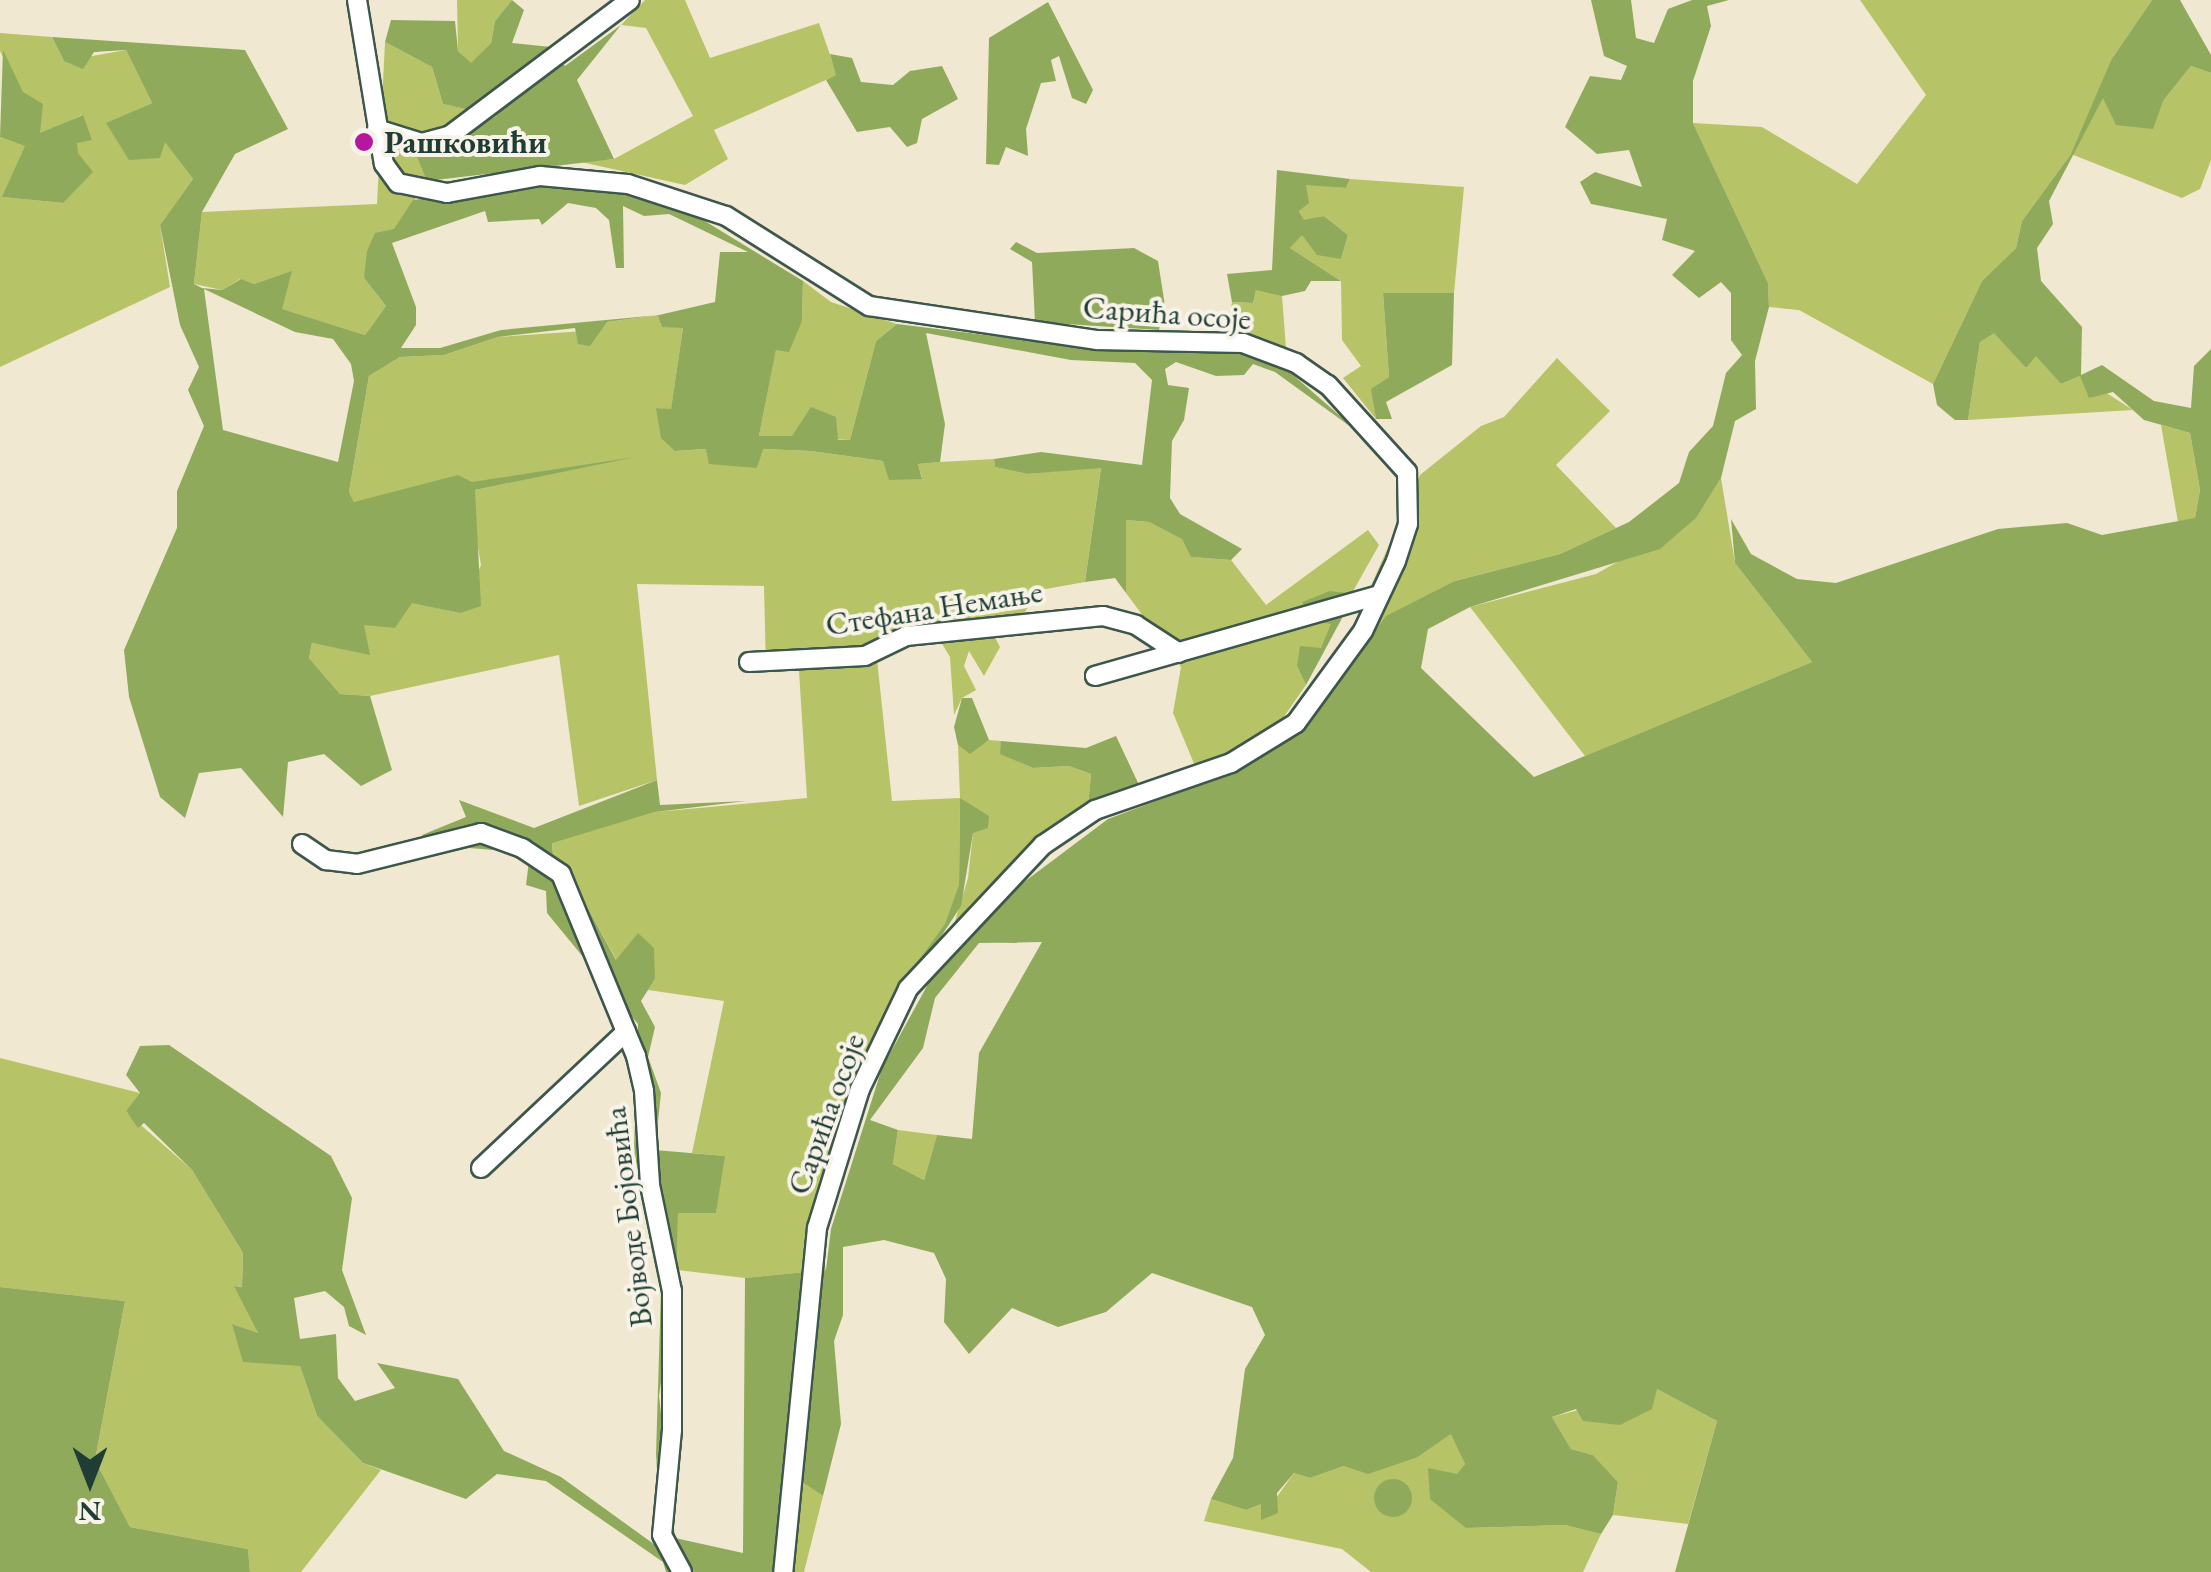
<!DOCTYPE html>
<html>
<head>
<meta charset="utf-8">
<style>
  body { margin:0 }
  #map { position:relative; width:2211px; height:1572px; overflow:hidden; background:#f1e8d1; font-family:"EB Garamond",serif }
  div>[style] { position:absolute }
  .green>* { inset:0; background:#b6c467 }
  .forest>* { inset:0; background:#90aa5c }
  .round { border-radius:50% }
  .roads { filter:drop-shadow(2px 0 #3e574c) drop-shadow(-2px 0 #3e574c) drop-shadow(0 2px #3e574c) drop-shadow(0 -2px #3e574c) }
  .minor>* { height:18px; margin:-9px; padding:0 9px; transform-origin:9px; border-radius:9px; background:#fff }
  .dots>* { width:28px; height:28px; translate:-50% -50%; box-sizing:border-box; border:5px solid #f7f3e8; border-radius:50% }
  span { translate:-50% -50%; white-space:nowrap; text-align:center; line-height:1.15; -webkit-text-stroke:8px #f7f3e8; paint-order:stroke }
  .poi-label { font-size:32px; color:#1f3d34; font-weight:700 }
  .left { translate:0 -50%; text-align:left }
  .street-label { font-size:32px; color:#1f3d34 }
  .north { position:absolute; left:40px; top:1432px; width:100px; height:100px; -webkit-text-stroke:8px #f7f3e8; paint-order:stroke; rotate:180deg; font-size:28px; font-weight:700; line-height:40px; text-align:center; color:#1f3d34 }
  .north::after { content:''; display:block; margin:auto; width:35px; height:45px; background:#1f3d34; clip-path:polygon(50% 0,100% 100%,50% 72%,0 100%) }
</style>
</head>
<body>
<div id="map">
  <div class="green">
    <i style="clip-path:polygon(457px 0,512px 0,495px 21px,491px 43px,471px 64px,458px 51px)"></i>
    <i style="clip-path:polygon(645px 0,685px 0,710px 58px,819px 23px,837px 75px,714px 130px,728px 159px,685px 185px,581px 162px,614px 159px,693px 116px,646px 28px,621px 25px)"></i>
    <i style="clip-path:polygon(1860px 0,2152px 0,2111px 60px,2077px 142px,2103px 96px,2163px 101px,2191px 66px,2211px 73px,2211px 160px,2200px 189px,2182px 198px,2071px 154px,2022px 221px,2016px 248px,1982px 281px,1933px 384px,1799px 310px,1769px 307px,1768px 283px,1693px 123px,1762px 127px,1857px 184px,1926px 95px)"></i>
    <i style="clip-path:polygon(0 33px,52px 37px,64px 61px,126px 50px,152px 103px,107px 123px,165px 141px,193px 179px,160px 225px,170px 287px,0 367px,0 137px,26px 146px,3px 197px,63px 203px,82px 115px,40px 134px,0 51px)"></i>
    <i style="clip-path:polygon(385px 42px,432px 67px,443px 104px,499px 116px,427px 181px,364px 278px,386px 306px,365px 335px,281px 309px,291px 272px,254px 284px,240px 279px,222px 290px,194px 284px,202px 212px,377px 204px)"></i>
    <i style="clip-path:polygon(1350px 179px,1464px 187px,1454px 293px,1383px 293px,1389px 377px,1372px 389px,1376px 419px,1343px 378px,1361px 366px,1342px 340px,1341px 281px,1290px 248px,1301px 234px,1341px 259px,1348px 235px,1324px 216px,1304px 221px,1299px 210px,1306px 184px,1346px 188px)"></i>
    <i style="clip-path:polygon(803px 281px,831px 302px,897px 324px,876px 341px,850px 440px,759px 436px,776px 349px,802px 321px)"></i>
    <i style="clip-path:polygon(1271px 289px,1282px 296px,1286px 348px,1227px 330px,1232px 302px,1253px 303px,1256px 290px)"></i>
    <i style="clip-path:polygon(659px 315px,683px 328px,671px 410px,657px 408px,676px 451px,706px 449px,757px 468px,762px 449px,811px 451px,883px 461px,922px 478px,918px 464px,940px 462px,994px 459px,995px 467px,1027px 474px,1101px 467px,1085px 582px,1040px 590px,1020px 619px,987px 622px,1000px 647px,984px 676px,969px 651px,964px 666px,976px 690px,962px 698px,954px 715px,950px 657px,938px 637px,906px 642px,877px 659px,892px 801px,960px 798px,958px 745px,970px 753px,989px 740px,1001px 741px,1001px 754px,1033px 768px,1069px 766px,1091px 774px,1088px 806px,1010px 865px,953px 928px,968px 878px,973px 833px,960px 798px,959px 884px,945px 925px,905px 979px,867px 1050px,811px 1211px,826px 1270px,745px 1278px,677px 1270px,678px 1213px,716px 1212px,724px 1156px,692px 1153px,724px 1001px,648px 990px,655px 979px,617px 961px,586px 905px,555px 879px,552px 842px,655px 812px,807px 798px,799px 671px,766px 669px,764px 586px,637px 584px,657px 780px,579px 806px,559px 655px,370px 696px,340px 694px,309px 658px,312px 643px,369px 654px,363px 625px,412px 602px,460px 613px,481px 565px,470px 500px,475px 490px,604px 463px,354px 502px,349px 492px,369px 376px,400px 357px,444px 355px,498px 337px,598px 330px,607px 322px)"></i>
    <i style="clip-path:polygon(1994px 332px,2026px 368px,2036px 355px,2061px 384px,2080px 376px,2133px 410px,1968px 420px,1980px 342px)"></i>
    <i style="clip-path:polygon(1557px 358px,1610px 411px,1556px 465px,1616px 528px,1560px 554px,1455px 581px,1313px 717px,1420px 475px,1481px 426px,1504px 417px)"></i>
    <i style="clip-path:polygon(2161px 425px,2190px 433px,2200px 490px,2195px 519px,2178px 522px)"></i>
    <i style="clip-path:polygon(1721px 478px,1735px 563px,1812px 662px,1585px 756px,1470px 607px,1596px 574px,1697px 517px)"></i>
    <i style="clip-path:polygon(1126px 520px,1149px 522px,1183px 539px,1192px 557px,1231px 560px,1266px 605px,1368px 530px,1379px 545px,1321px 648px,1297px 666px,1306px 685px,1274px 731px,1250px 747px,1195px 766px,1173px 713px,1181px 667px,1126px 593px)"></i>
    <i style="clip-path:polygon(0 1058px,140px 1093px,126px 1112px,192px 1170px,243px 1253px,242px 1287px,236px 1286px,259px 1335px,233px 1324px,300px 1366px,317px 1416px,363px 1463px,381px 1470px,301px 1572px,250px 1572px,248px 1549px,130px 1527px,95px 1460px,125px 1301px,0 1287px)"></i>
    <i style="clip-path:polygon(898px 1130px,937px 1135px,924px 1180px,893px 1164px)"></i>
    <i style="clip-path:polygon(1657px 1389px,1717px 1421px,1688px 1524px,1613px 1515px,1618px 1482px,1593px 1455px,1571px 1449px,1552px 1417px)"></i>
    <i style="clip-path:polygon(1452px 1433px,1465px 1464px,1458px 1474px,1466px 1528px,1565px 1525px,1601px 1534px,1583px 1572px,1371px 1572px,1342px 1549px,1204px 1521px,1211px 1499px,1246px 1510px,1261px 1504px,1261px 1519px,1294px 1473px,1310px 1478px,1344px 1466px,1418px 1457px)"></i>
    <i style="clip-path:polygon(801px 1480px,823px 1496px,804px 1572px,792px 1572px)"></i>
  </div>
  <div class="forest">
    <i style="clip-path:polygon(512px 0,524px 10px,512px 43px,551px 47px,565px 66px,621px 25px,577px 80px,614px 159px,427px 181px,416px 154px,497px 116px,443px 104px,432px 67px,385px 42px,391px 20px,455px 21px,458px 51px,471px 63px,491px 43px,495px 21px)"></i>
    <i style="clip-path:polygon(evenodd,1591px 0,1631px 0,1636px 38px,1654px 43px,1668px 9px,1692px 0,1729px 0,1707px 6px,1711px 26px,1693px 81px,1693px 123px,1768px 283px,1769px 307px,1755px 361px,1756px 409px,1735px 421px,1721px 478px,1697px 517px,1660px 549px,1470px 607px,1428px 629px,1421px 668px,1534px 777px,1812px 662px,1735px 563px,1731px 519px,1751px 554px,1797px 579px,1836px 583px,1998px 529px,2067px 523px,2102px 535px,2195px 518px,2200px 490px,2190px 433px,2144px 420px,2113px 392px,2089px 398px,2080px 376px,2061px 384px,2036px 356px,2026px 368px,1994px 333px,1980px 342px,1968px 420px,1955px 420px,1937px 405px,1933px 384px,1982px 281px,2016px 248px,2022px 221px,2071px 154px,2111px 60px,2152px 0,2180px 0,2211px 55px,2211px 73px,2191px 66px,2163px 101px,2153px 129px,2116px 125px,2103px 98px,2049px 201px,2053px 224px,2037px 248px,2041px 281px,2082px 327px,2081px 375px,2102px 365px,2154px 401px,2191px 408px,2194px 366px,2211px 349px,2211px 1572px,1675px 1572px,1717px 1421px,1657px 1389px,1652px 1409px,1620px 1425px,1583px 1421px,1576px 1409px,1552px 1417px,1571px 1449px,1593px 1455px,1618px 1482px,1613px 1515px,1601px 1534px,1565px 1525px,1466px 1528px,1430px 1499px,1428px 1468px,1457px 1474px,1465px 1464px,1451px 1434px,1418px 1457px,1368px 1474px,1344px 1466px,1310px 1478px,1294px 1473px,1277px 1493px,1278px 1513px,1261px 1520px,1261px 1504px,1246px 1510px,1211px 1499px,1233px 1458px,1245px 1369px,1265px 1335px,1252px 1307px,1152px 1273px,1106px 1312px,1058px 1327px,1012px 1308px,969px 1354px,944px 1322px,946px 1279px,934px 1253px,884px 1240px,843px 1247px,843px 1315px,834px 1341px,841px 1424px,823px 1496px,801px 1481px,792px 1572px,666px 1572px,663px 1562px,546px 1481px,497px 1474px,466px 1499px,363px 1463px,317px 1416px,300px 1366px,243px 1362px,232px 1324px,258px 1333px,234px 1286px,242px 1287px,243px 1253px,192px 1170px,144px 1123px,138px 1128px,126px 1111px,140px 1093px,126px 1075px,140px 1046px,169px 1045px,331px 1156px,352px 1198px,342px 1270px,366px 1335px,349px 1326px,344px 1307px,325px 1291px,294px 1298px,300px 1339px,336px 1334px,338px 1378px,355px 1401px,395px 1388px,377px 1363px,458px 1379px,504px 1451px,561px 1477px,662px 1550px,656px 1454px,661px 1289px,634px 1151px,638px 1024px,547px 913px,546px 891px,526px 885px,529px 861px,506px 851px,469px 848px,434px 856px,422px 835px,466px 817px,459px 800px,534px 828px,657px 780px,660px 805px,746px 801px,655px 812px,552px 843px,555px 879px,586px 905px,616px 960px,638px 933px,654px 948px,655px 979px,641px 1001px,655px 1027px,648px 1057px,661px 1093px,655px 1150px,725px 1156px,716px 1213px,678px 1213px,677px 1270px,659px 1396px,675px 1538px,743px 1553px,745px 1278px,826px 1270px,831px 1229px,882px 1068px,933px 975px,1008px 894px,1108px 819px,1212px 780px,1313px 717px,1386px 616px,1455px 581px,1560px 554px,1629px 522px,1679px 483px,1689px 452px,1713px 426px,1726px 373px,1742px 355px,1731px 340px,1731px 293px,1721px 282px,1699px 298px,1672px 275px,1695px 251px,1662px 240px,1667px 219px,1591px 204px,1580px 182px,1595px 172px,1642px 187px,1629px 150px,1597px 154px,1565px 127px,1590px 76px,1621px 80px,1627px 66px,1604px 56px,1591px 0,1042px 942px,979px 1053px,972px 1139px,937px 1135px,924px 1180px,893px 1164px,898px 1130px,870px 1120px,923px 1048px,935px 998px,979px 943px,1042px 942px)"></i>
    <i style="clip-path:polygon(1048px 2px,1093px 90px,1086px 104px,1072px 98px,1059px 56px,1051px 60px,1056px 81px,1041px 83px,1026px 129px,1028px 156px,1006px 147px,999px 165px,986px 164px,989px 38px)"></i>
    <i style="clip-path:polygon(evenodd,52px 37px,245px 50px,288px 129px,235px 154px,202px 212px,194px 284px,202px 288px,222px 290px,241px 279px,254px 284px,292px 271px,282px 309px,365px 335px,386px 306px,364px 278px,367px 251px,375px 233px,394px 229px,413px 200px,553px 182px,613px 186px,672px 201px,803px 281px,802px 321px,789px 352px,776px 350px,759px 436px,792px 436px,811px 407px,836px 417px,838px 440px,850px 440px,876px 341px,897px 324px,1075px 346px,1240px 352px,1277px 361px,1362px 435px,1275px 372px,1253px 364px,1244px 375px,1216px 376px,1176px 362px,1165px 369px,1168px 385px,1189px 388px,1184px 420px,1172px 441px,1170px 498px,1180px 514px,1242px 549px,1231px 560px,1191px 557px,1182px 539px,1149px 522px,1126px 520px,1126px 593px,1115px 578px,1085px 582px,1101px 468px,1027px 474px,995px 467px,994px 459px,1041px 452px,1142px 465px,1152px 380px,1135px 363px,1071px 360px,926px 333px,945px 424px,940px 462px,918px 464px,922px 479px,889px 480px,883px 461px,811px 451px,763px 449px,757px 468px,709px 464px,706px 449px,675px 451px,661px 438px,656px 408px,671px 409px,683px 328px,662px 327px,658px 315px,607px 322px,590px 346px,578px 344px,575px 328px,498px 337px,444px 355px,400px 357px,369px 376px,349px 492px,354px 502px,458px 475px,472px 482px,635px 457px,475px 490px,481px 606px,460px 613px,412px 603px,395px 628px,364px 625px,370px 655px,312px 643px,309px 658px,340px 694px,370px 696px,392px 770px,361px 786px,324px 754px,288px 762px,283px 817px,241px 768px,199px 773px,185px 818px,160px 797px,129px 697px,124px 650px,177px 528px,177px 491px,204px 426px,188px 390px,199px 367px,180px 325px,160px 225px,193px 179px,165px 142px,160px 158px,129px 160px,106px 123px,152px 103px,126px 50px,94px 52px,83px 69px,64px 61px,52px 37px,568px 203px,596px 208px,609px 220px,616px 268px,624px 268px,623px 206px,644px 216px,669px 214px,748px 252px,720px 252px,715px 302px,659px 315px,501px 330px,440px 348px,401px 348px,416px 325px,416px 307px,392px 243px,485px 211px,488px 222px,539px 219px,542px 225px,568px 203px,52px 37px,204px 289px,295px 332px,333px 339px,351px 364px,354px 381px,338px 462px,223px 430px,204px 289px)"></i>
    <i style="clip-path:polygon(3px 50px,23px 92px,43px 104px,40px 133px,83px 115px,92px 140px,77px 143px,78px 153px,93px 172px,63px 203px,2px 197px,25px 146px,0 137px)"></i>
    <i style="clip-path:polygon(830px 54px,852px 58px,861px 82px,893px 85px,910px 71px,942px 66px,958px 99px,922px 119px,917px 143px,907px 147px,890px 127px,857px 132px,826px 80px,836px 75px)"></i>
    <i style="clip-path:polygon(1277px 170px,1350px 179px,1346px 188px,1306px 185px,1309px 203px,1299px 211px,1304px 220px,1324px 216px,1348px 235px,1341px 259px,1317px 255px,1302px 235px,1290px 248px,1341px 281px,1311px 281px,1305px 291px,1282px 296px,1256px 290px,1253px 303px,1232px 302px,1227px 274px,1272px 270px)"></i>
    <i style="clip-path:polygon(1016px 242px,1037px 253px,1134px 248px,1158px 261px,1165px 306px,1159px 330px,1035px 322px,1032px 262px,1010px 249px)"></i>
    <i style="clip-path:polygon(1383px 293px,1454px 293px,1452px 365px,1386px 402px,1392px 419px,1376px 419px,1371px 389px,1389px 377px)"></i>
    <i style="clip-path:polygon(1330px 591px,1355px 594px,1306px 685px,1297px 666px,1300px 646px,1321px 648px,1331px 624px,1312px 621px,1302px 602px)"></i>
    <i style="clip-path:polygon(962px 698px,972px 698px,989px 740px,970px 754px,958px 745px,954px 727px)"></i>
    <i style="clip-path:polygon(1116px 736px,1140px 787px,1088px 806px,1091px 774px,1069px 766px,1033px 768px,1000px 754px,1001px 741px,1086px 748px)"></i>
    <i style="clip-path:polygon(960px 798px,989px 816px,988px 828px,973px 833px,961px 906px,867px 1050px,905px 979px,945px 924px,959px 884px)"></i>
    <i style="clip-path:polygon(0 1287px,125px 1301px,95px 1460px,130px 1527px,248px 1549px,250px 1572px,0 1572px)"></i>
    <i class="round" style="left:1374px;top:1479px;width:38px;height:38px"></i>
  </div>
  <div class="roads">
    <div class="minor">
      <i style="left:357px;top:0;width:166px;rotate:80.7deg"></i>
      <i style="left:384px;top:164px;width:24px;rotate:54deg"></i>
      <i style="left:398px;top:183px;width:50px;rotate:11.5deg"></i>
      <i style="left:447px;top:193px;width:95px;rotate:-10.4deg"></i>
      <i style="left:540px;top:176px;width:88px;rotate:5.2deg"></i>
      <i style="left:628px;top:184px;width:103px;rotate:18.1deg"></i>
      <i style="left:726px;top:216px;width:169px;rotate:32.2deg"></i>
      <i style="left:869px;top:306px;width:231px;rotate:8.5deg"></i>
      <i style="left:1097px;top:340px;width:146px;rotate:1.2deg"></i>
      <i style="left:1243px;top:343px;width:57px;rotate:20.7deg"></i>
      <i style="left:1296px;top:363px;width:39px;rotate:35deg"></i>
      <i style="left:1328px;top:385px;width:118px;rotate:47.8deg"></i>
      <i style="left:1407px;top:472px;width:52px;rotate:88.9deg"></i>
      <i style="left:1408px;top:524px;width:39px;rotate:108deg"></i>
      <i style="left:1396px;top:561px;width:77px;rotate:115.2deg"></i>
      <i style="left:1363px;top:631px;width:114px;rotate:126.1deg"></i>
      <i style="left:1296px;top:723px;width:76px;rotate:148.4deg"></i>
      <i style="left:1231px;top:763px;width:144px;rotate:160.9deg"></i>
      <i style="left:1095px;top:810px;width:63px;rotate:146.1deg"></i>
      <i style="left:1043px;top:845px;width:197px;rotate:133.2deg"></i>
      <i style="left:908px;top:989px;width:111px;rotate:115.6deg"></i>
      <i style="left:860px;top:1089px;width:145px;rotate:107.2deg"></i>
      <i style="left:817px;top:1228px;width:346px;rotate:95.6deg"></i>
      <i style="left:377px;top:129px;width:47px;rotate:17.3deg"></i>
      <i style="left:422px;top:143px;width:28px;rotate:-15deg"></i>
      <i style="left:449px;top:136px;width:226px;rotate:-36.9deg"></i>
      <i style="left:749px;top:662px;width:116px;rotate:-3deg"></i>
      <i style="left:865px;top:656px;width:46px;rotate:-26deg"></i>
      <i style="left:906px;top:636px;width:198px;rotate:-5.8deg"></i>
      <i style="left:1103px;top:616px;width:34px;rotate:15deg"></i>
      <i style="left:1136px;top:625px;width:51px;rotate:33.1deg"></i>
      <i style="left:1095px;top:676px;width:295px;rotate:-15.9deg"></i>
      <i style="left:302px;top:844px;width:29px;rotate:34deg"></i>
      <i style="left:326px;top:860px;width:31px;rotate:7deg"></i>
      <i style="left:357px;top:864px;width:128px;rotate:-14deg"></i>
      <i style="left:481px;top:833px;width:44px;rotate:20.1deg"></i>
      <i style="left:522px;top:848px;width:47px;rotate:33.7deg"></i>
      <i style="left:561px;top:874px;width:197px;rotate:67.6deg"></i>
      <i style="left:636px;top:1056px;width:36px;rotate:77deg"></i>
      <i style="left:644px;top:1091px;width:94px;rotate:86.3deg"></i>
      <i style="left:650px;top:1185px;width:108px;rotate:78.3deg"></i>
      <i style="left:672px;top:1291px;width:139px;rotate:90deg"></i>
      <i style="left:672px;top:1430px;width:105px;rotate:95.4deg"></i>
      <i style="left:662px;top:1535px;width:42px;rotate:61.6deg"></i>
      <i style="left:481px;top:1168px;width:199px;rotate:-43.2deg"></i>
    </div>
  </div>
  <div class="dots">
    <i style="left:364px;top:142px;background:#b5179e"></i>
  </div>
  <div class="poi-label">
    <span class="left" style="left:384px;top:142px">Рашковићи</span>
  </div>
  <div class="street-label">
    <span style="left:1167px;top:313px;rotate:4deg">Сарића осоје</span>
    <span style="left:934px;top:608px;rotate:-9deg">Стефана Немање</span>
    <span style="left:826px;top:1114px;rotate:-70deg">Сарића осоје</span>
    <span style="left:628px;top:1217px;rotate:-97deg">Војводе Бојовића</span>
  </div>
  <div class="north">N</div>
</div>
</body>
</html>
